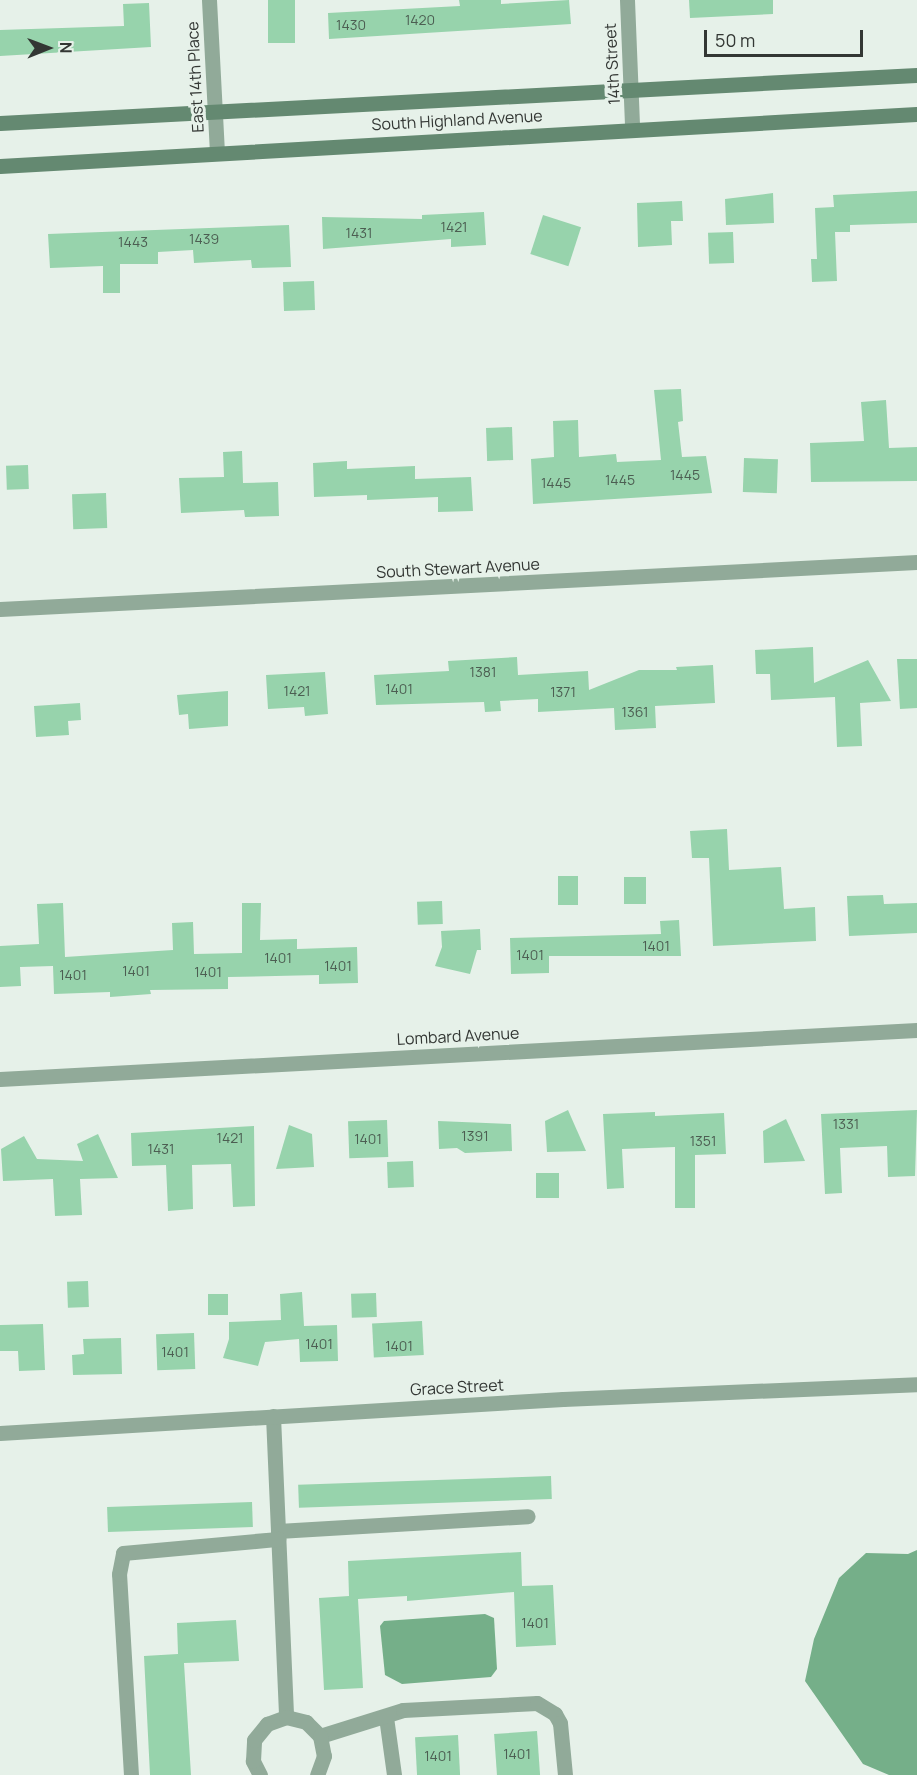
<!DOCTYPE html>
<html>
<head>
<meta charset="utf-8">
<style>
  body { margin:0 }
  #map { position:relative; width:917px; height:1775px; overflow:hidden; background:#e6f1e9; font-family:Manrope,sans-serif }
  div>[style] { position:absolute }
  .water>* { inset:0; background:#75af89 }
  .building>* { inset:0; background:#97d3ac; transform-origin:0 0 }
  .minor>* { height:15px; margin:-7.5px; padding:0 7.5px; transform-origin:7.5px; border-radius:7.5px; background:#91aa99 }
  .secondary>* { height:15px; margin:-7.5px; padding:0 7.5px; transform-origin:7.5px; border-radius:7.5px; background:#648971 }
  span { translate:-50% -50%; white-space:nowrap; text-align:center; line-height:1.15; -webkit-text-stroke:6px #e6f1e9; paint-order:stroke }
  .number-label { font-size:14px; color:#4c5e52 }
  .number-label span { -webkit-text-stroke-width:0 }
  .street-label { font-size:16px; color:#333734 }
  .north { position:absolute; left:18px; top:18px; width:60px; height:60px; -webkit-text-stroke:4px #e6f1e9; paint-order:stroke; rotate:89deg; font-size:16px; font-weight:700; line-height:24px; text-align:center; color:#333734 }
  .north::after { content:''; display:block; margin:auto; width:21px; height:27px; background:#333734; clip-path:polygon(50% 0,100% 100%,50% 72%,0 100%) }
  .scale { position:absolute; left:704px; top:30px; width:159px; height:27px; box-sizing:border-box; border:3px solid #333734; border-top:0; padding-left:8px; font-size:18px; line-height:21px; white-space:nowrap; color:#333734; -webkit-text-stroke:4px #e6f1e9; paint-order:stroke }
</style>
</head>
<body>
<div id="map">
  <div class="water">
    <i style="clip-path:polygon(917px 1550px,917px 1775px,889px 1775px,863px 1764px,805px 1681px,814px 1639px,839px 1578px,866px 1553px,908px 1554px)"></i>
    <i style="clip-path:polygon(485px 1614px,494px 1618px,497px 1669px,491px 1677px,402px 1684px,385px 1675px,380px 1626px,384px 1621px)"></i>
  </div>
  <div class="building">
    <i style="left:268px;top:0;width:27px;height:43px"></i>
    <i style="clip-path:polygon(459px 0,501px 0,501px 4px,569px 0,571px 24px,329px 39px,328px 13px,460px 6px)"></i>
    <i style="clip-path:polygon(689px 0,773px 0,773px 14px,690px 18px)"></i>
    <i style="clip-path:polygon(149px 3px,151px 47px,0 56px,0 30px,124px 26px,123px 4px)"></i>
    <i style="clip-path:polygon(917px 191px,917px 223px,850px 225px,850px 232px,835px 232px,837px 281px,812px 282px,811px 259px,817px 259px,815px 208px,834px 207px,833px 195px)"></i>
    <i style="clip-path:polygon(773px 193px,774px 223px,726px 225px,725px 199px)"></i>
    <i style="clip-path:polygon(682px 201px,683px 221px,671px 221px,672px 245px,638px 247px,637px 203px)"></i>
    <i style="clip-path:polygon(484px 212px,486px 245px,451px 247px,451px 239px,323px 249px,322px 217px,422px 219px,422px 215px)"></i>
    <i style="left:543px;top:215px;width:40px;height:41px;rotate:18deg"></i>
    <i style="clip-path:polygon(289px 225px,291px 267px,252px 268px,251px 260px,194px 263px,193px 250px,158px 252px,158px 264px,120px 264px,120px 293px,103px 293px,103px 266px,50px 268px,48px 234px)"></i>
    <i style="left:733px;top:232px;width:31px;height:25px;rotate:88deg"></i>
    <i style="left:314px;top:281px;width:29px;height:31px;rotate:88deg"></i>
    <i style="clip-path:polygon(681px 389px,683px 421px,678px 422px,682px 457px,706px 456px,712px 493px,533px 504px,531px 459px,554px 457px,553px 421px,578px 420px,579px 457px,616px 454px,617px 462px,661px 460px,654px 390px)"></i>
    <i style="clip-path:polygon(886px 400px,889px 448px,917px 447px,917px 481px,811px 482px,810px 443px,864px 441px,861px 402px)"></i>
    <i style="left:512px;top:427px;width:33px;height:26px;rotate:88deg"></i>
    <i style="clip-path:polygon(242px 451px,243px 483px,278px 482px,279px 516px,245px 517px,244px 510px,181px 513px,179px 478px,224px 477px,223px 452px)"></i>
    <i style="left:744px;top:458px;width:34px;height:34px;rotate:2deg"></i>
    <i style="clip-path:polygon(347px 461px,347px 469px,415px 466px,415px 479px,471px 477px,473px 511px,438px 512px,438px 497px,367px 500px,367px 495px,314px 497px,313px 463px)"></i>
    <i style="left:28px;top:465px;width:24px;height:22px;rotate:88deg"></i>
    <i style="left:106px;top:493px;width:35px;height:34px;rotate:88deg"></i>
    <i style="clip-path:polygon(813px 647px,814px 683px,868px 660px,891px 701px,860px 703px,862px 746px,837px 747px,835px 697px,771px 700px,770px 674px,756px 674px,755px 650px)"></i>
    <i style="clip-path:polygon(517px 657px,518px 675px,588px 671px,589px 690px,639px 670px,677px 670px,676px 667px,713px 665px,715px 703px,655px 706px,656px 728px,615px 730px,614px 708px,538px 712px,538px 699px,500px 701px,501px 711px,485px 712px,484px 702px,376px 705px,374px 675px,449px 671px,448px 661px)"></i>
    <i style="clip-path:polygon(897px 659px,917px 659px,917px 708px,900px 709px)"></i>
    <i style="clip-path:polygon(325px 672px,328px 714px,305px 716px,304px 707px,268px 709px,266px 675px)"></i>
    <i style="clip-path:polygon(228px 691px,228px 726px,189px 729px,188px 714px,179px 715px,177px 695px)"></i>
    <i style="clip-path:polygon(80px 703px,81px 720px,68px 721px,69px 735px,36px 737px,34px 706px)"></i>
    <i style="clip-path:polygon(727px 829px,729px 870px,781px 867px,784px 909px,815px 907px,816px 941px,713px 946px,709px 858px,692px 858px,690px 831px)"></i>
    <i style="left:578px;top:876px;width:29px;height:20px;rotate:90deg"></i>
    <i style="left:624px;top:877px;width:22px;height:27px"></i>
    <i style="clip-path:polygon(883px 895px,884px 904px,917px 903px,917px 933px,849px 936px,847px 896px)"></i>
    <i style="left:442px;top:901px;width:23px;height:25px;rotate:88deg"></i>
    <i style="clip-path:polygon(63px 903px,65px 957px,173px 950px,172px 923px,193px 922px,194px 954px,242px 953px,242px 903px,261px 903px,260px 940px,297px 939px,297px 949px,357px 947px,358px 983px,319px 984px,319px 975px,228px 977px,228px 989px,150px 990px,151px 994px,110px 997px,110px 992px,54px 994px,53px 966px,20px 967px,21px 986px,0 987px,0 946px,39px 944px,37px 904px)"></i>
    <i style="clip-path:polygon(679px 920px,681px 956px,549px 956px,549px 973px,511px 974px,510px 938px,661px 934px,660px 921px)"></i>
    <i style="clip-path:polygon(480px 929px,481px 950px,477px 950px,470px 974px,435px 966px,442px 947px,441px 931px)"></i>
    <i style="clip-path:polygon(568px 1110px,586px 1151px,547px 1152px,545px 1121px)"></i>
    <i style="clip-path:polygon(917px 1110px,915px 1176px,888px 1177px,887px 1146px,840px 1148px,842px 1193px,825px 1194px,821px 1114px)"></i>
    <i style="clip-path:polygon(655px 1112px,655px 1116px,724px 1113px,726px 1154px,695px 1155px,695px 1208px,675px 1208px,675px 1147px,622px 1149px,624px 1188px,607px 1189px,603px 1114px)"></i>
    <i style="clip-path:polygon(786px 1119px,805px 1161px,764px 1163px,763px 1131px)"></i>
    <i style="left:387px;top:1120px;width:37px;height:39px;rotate:88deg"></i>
    <i style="clip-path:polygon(438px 1121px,511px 1124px,512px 1151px,465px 1153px,457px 1148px,439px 1149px)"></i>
    <i style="clip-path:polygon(289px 1125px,312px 1134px,314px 1167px,276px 1169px)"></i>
    <i style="clip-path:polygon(254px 1126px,255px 1206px,233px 1207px,231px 1164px,192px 1165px,193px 1209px,168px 1211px,166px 1165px,132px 1166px,131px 1133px)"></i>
    <i style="clip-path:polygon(98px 1134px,118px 1178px,80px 1179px,82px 1215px,55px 1216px,53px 1179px,3px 1181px,1px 1149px,24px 1136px,37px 1159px,83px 1161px,77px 1144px)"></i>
    <i style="left:413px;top:1161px;width:26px;height:26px;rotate:88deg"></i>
    <i style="left:536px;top:1173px;width:23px;height:25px"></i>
    <i style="left:88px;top:1281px;width:26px;height:21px;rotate:88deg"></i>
    <i style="clip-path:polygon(302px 1292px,304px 1326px,337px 1325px,338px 1361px,300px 1362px,299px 1339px,265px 1342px,258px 1366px,223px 1358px,229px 1339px,229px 1322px,281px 1320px,280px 1294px)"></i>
    <i style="left:376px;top:1293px;width:24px;height:25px;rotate:88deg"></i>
    <i style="left:208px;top:1294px;width:20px;height:21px"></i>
    <i style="left:422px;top:1321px;width:34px;height:50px;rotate:87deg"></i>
    <i style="clip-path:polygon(43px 1324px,45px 1370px,19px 1371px,18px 1351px,0 1351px,0 1325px)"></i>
    <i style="left:194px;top:1333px;width:36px;height:38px;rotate:88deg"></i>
    <i style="clip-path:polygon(121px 1338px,122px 1374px,73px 1375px,72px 1355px,84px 1354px,83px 1339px)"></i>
    <i style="left:551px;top:1476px;width:23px;height:253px;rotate:88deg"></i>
    <i style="left:252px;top:1502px;width:25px;height:145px;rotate:88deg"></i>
    <i style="clip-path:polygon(521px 1552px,522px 1586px,553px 1585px,556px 1645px,516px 1647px,514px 1592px,407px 1601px,407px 1596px,358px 1599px,363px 1688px,324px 1690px,319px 1598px,349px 1596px,348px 1561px)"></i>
    <i style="clip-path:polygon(236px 1620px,239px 1661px,184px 1663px,191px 1775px,150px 1775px,144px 1656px,178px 1654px,177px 1623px)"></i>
    <i style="left:537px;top:1731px;width:44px;height:43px;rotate:86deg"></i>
    <i style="left:458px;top:1735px;width:40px;height:43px;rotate:87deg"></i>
  </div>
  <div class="minor">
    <i style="left:209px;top:0;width:152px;rotate:87deg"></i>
    <i style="left:627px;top:0;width:127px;rotate:87.7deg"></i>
    <i style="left:0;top:609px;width:918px;rotate:-2.93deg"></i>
    <i style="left:0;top:1079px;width:918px;rotate:-3.06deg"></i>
    <i style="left:273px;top:1416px;width:301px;rotate:87.5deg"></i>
    <i style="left:0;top:1433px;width:564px;rotate:-3.46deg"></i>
    <i style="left:563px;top:1399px;width:354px;rotate:-2.4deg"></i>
    <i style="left:278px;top:1531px;width:250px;rotate:-3.4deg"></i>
    <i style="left:386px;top:1717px;width:59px;rotate:82.1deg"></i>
    <i style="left:320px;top:1736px;width:87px;rotate:-17.4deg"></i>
    <i style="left:403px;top:1710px;width:134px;rotate:-3deg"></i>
    <i style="left:537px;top:1703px;width:21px;rotate:31deg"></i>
    <i style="left:555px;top:1714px;width:10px;rotate:61deg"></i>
    <i style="left:560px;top:1723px;width:52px;rotate:84.5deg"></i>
    <i style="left:131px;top:1775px;width:201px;rotate:-93.4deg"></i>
    <i style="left:119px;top:1574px;width:21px;rotate:-79deg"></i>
    <i style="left:123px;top:1553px;width:156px;rotate:-5.2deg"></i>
    <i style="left:260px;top:1775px;width:16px;rotate:-117deg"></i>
    <i style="left:253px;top:1761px;width:21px;rotate:-87deg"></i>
    <i style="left:254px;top:1740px;width:21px;rotate:-51deg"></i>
    <i style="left:267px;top:1724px;width:20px;rotate:-20deg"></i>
    <i style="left:286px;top:1717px;width:21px;rotate:14deg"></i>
    <i style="left:306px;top:1722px;width:20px;rotate:45deg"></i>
    <i style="left:320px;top:1736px;width:20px;rotate:79deg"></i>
    <i style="left:324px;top:1756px;width:20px;rotate:110deg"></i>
  </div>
  <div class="secondary">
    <i style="left:0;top:123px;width:918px;rotate:-3deg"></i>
    <i style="left:0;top:166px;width:918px;rotate:-3.25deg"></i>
  </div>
  <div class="number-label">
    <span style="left:420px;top:20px">1420</span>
    <span style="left:351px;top:25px">1430</span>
    <span style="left:454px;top:227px">1421</span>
    <span style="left:359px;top:233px">1431</span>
    <span style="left:204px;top:239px">1439</span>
    <span style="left:133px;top:242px">1443</span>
    <span style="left:685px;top:475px">1445</span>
    <span style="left:620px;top:480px">1445</span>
    <span style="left:556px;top:483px">1445</span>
    <span style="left:483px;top:672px">1381</span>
    <span style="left:399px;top:689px">1401</span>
    <span style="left:297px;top:691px">1421</span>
    <span style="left:563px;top:692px">1371</span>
    <span style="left:635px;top:712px">1361</span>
    <span style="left:656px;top:946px">1401</span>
    <span style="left:530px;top:955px">1401</span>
    <span style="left:278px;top:958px">1401</span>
    <span style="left:338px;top:966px">1401</span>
    <span style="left:136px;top:971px">1401</span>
    <span style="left:208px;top:972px">1401</span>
    <span style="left:73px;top:975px">1401</span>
    <span style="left:846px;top:1124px">1331</span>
    <span style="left:475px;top:1136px">1391</span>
    <span style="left:230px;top:1138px">1421</span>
    <span style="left:368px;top:1139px">1401</span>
    <span style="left:703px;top:1141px">1351</span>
    <span style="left:161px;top:1149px">1431</span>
    <span style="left:319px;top:1344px">1401</span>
    <span style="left:399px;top:1346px">1401</span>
    <span style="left:175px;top:1352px">1401</span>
    <span style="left:535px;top:1623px">1401</span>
    <span style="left:517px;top:1754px">1401</span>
    <span style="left:438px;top:1756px">1401</span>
  </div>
  <div class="street-label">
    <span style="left:612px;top:64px;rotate:-93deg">14th Street</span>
    <span style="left:195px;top:77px;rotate:-93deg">East 14th Place</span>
    <span style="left:457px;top:120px;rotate:-3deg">South Highland Avenue</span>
    <span style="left:458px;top:568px;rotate:-3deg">South Stewart Avenue</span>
    <span style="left:458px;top:1036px;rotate:-3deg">Lombard Avenue</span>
    <span style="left:457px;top:1387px;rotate:-3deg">Grace Street</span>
  </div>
  <div class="north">N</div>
  <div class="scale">50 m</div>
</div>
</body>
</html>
